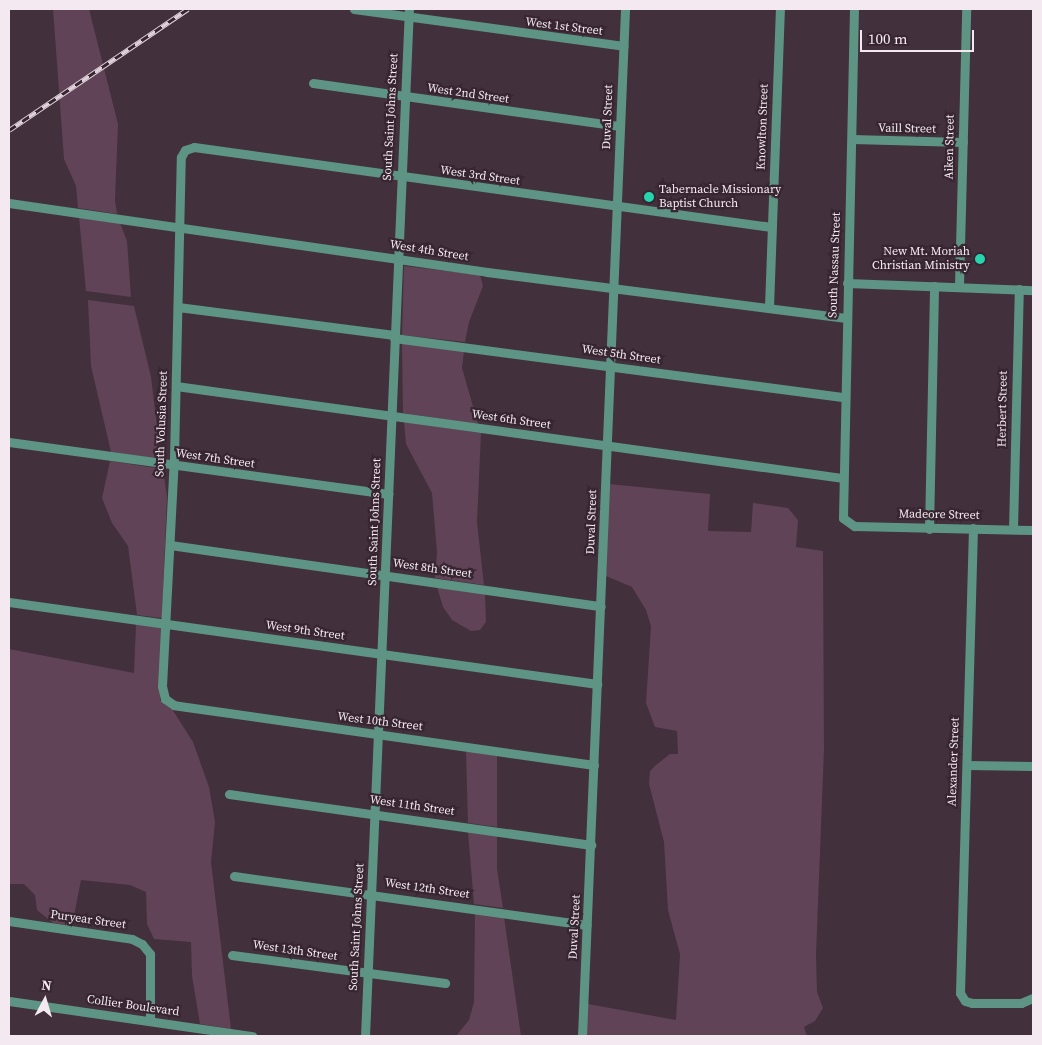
<!DOCTYPE html>
<html>
<head>
<meta charset="utf-8">
<style>
  body { margin:0 }
  #map { position:relative; width:1042px; height:1045px; overflow:hidden; background:#42303c; font-family:"Source Serif 4",serif }
  div>[style] { position:absolute }
  .green>* { inset:0; background:#604357 }
  .minor>* { height:9px; margin:-4.5px; padding:0 4.5px; transform-origin:4.5px; border-radius:4.5px; background:#5e9483 }
  .rail>* { height:4.5px; margin-top:-2.25px; transform-origin:0; background:repeating-linear-gradient(90deg,#372632 0 8px,#dfd2db 0 16px); box-sizing:border-box; border-block:1px solid #dfd2db }
  .dots>* { width:14px; height:14px; translate:-50% -50%; box-sizing:border-box; border:2px solid #372632; border-radius:50% }
  span { translate:-50% -50%; white-space:nowrap; text-align:center; line-height:1.15; -webkit-text-stroke:4.5px #372632; paint-order:stroke }
  .street-label { font-size:12px; color:#f5e9f1 }
  .poi-label { font-size:12px; color:#f5e9f1 }
  .left { translate:0 -50%; text-align:left }
  .right { translate:-100% -50%; text-align:right }
  .frame { position:absolute; inset:0; border:10px solid #f5e9f1; pointer-events:none }
  .north { position:absolute; left:20px; top:975px; width:50px; height:50px; -webkit-text-stroke:4px #372632; paint-order:stroke; rotate:6deg; font-size:14px; font-weight:700; line-height:20px; text-align:center; color:#f5e9f1 }
  .north::after { content:''; display:block; margin:auto; width:18px; height:22px; background:#f5e9f1; clip-path:polygon(50% 0,100% 100%,50% 72%,0 100%) }
  .scale { position:absolute; left:860px; top:30px; width:114px; height:22px; box-sizing:border-box; border:2px solid #f5e9f1; border-top:0; padding-left:6px; font-size:15px; line-height:18px; white-space:nowrap; color:#f5e9f1; -webkit-text-stroke:4px #372632; paint-order:stroke }
</style>
</head>
<body>
<div id="map">
  <div class="green">
    <i style="clip-path:polygon(53px 9px,89px 9px,118px 124px,115px 200px,117px 214px,78px 208px,76px 186px,64px 159px)"></i>
    <i style="clip-path:polygon(79px 217px,120px 223px,127px 241px,131px 297px,86px 291px)"></i>
    <i style="clip-path:polygon(404px 266px,480px 275px,483px 286px,469px 322px,465px 342px,402px 335px)"></i>
    <i style="clip-path:polygon(88px 300px,134px 306px,151px 377px,161px 460px,111px 452px,91px 366px)"></i>
    <i style="clip-path:polygon(402px 343px,464px 351px,462px 368px,478px 424px,403px 413px)"></i>
    <i style="clip-path:polygon(404px 422px,481px 433px,477px 522px,484px 585px,435px 578px,437px 552px,432px 493px,406px 444px)"></i>
    <i style="clip-path:polygon(110px 461px,163px 469px,167px 497px,162px 618px,137px 615px,128px 546px,112px 523px,102px 498px)"></i>
    <i style="clip-path:polygon(609px 484px,710px 494px,708px 531px,751px 532px,753px 503px,788px 508px,798px 520px,796px 547px,823px 551px,824px 749px,816px 955px,817px 992px,823px 1008px,815px 1021px,804px 1027px,807px 1036px,586px 1036px,588px 1004px,676px 1020px,680px 954px,668px 910px,664px 842px,649px 784px,650px 771px,656px 765px,670px 754px,678px 754px,677px 731px,655px 727px,646px 703px,651px 626px,646px 610px,632px 587px,606px 576px)"></i>
    <i style="clip-path:polygon(437px 587px,485px 594px,486px 622px,480px 630px,471px 631px,452px 620px,443px 607px)"></i>
    <i style="clip-path:polygon(136px 624px,162px 627px,160px 700px,172px 709px,193px 742px,209px 787px,215px 822px,211px 862px,231px 1029px,200px 1024px,192px 976px,191px 942px,154px 939px,147px 924px,146px 892px,130px 885px,81px 880px,72px 926px,53px 923px,37px 910px,35px 895px,24px 884px,9px 884px,9px 649px,134px 673px)"></i>
    <i style="clip-path:polygon(466px 751px,497px 756px,497px 827px,468px 823px)"></i>
    <i style="clip-path:polygon(468px 832px,497px 836px,497px 869px,503px 908px,474px 904px)"></i>
    <i style="clip-path:polygon(475px 913px,504px 917px,521px 1036px,456px 1036px,469px 1020px,474px 1002px)"></i>
  </div>
  <div class="minor">
    <i style="left:354px;top:9px;width:272px;rotate:7.8deg"></i>
    <i style="left:854px;top:9px;width:509px;rotate:91.24deg"></i>
    <i style="left:843px;top:518px;width:14px;rotate:36deg"></i>
    <i style="left:854px;top:526px;width:179px;rotate:1.3deg"></i>
    <i style="left:313px;top:83px;width:310px;rotate:8deg"></i>
    <i style="left:852px;top:139px;width:111px;rotate:1.5deg"></i>
    <i style="left:9px;top:203px;width:483px;rotate:8.2deg"></i>
    <i style="left:487px;top:272px;width:362px;rotate:7.3deg"></i>
    <i style="left:847px;top:283px;width:186px;rotate:2.2deg"></i>
    <i style="left:959px;top:285px;width:276px;rotate:-88.5deg"></i>
    <i style="left:178px;top:307px;width:218px;rotate:7.4deg"></i>
    <i style="left:769px;top:307px;width:298px;rotate:-87.9deg"></i>
    <i style="left:394px;top:338px;width:454px;rotate:7.5deg"></i>
    <i style="left:176px;top:386px;width:672px;rotate:7.86deg"></i>
    <i style="left:9px;top:442px;width:383px;rotate:7.8deg"></i>
    <i style="left:973px;top:528px;width:465px;rotate:91.6deg"></i>
    <i style="left:960px;top:993px;width:9px;rotate:58deg"></i>
    <i style="left:965px;top:1001px;width:7px;rotate:16deg"></i>
    <i style="left:972px;top:1003px;width:49px"></i>
    <i style="left:1021px;top:1003px;width:13px;rotate:-23deg"></i>
    <i style="left:929px;top:529px;width:243px;rotate:-88.8deg"></i>
    <i style="left:1013px;top:529px;width:240px;rotate:-88.6deg"></i>
    <i style="left:170px;top:545px;width:435px;rotate:8.1deg"></i>
    <i style="left:9px;top:602px;width:594px;rotate:7.94deg"></i>
    <i style="left:594px;top:765px;width:424px;rotate:-171.9deg"></i>
    <i style="left:174px;top:705px;width:11px;rotate:-146deg"></i>
    <i style="left:165px;top:699px;width:13px;rotate:-103deg"></i>
    <i style="left:162px;top:686px;width:228px;rotate:-87deg"></i>
    <i style="left:174px;top:458px;width:301px;rotate:-88.7deg"></i>
    <i style="left:181px;top:157px;width:8px;rotate:-60deg"></i>
    <i style="left:185px;top:150px;width:9px;rotate:-18deg"></i>
    <i style="left:194px;top:147px;width:583px;rotate:7.89deg"></i>
    <i style="left:967px;top:765px;width:66px;rotate:0.9deg"></i>
    <i style="left:229px;top:794px;width:366px;rotate:8deg"></i>
    <i style="left:234px;top:876px;width:356px;rotate:7.9deg"></i>
    <i style="left:9px;top:921px;width:124px;rotate:8.3deg"></i>
    <i style="left:132px;top:939px;width:11px;rotate:27deg"></i>
    <i style="left:142px;top:944px;width:13px;rotate:51deg"></i>
    <i style="left:150px;top:954px;width:67px;rotate:90deg"></i>
    <i style="left:232px;top:955px;width:215px;rotate:7.5deg"></i>
    <i style="left:9px;top:1001px;width:246px;rotate:8.2deg"></i>
    <i style="left:365px;top:1036px;width:1028px;rotate:-87.55deg"></i>
    <i style="left:582px;top:1036px;width:1028px;rotate:-87.6deg"></i>
  </div>
  <div class="rail">
    <i style="left:9px;top:130px;width:216px;rotate:-34.1deg"></i>
  </div>
  <div class="dots">
    <i style="left:649px;top:197px;background:#26d5ae"></i>
    <i style="left:980px;top:259px;background:#26d5ae"></i>
  </div>
  <div class="street-label">
    <span style="left:564px;top:27px;rotate:7deg">West 1st Street</span>
    <span style="left:468px;top:94px;rotate:8deg">West 2nd Street</span>
    <span style="left:391px;top:117px;rotate:-87deg">South Saint Johns Street</span>
    <span style="left:608px;top:117px;rotate:-88deg">Duval Street</span>
    <span style="left:763px;top:127px;rotate:-88deg">Knowlton Street</span>
    <span style="left:907px;top:129px;rotate:1deg">Vaill Street</span>
    <span style="left:950px;top:147px;rotate:-89deg">Aiken Street</span>
    <span style="left:480px;top:176px;rotate:8deg">West 3rd Street</span>
    <span style="left:429px;top:251px;rotate:9deg">West 4th Street</span>
    <span style="left:835px;top:265px;rotate:-88deg">South Nassau Street</span>
    <span style="left:621px;top:355px;rotate:8deg">West 5th Street</span>
    <span style="left:1003px;top:409px;rotate:-89deg">Herbert Street</span>
    <span style="left:511px;top:420px;rotate:8deg">West 6th Street</span>
    <span style="left:162px;top:424px;rotate:-88deg">South Volusia Street</span>
    <span style="left:215px;top:459px;rotate:8deg">West 7th Street</span>
    <span style="left:939px;top:515px;rotate:1deg">Madeore Street</span>
    <span style="left:375px;top:522px;rotate:-88deg">South Saint Johns Street</span>
    <span style="left:592px;top:522px;rotate:-88deg">Duval Street</span>
    <span style="left:432px;top:569px;rotate:8deg">West 8th Street</span>
    <span style="left:305px;top:631px;rotate:8deg">West 9th Street</span>
    <span style="left:380px;top:722px;rotate:7deg">West 10th Street</span>
    <span style="left:954px;top:762px;rotate:-88deg">Alexander Street</span>
    <span style="left:412px;top:806px;rotate:8deg">West 11th Street</span>
    <span style="left:427px;top:889px;rotate:8deg">West 12th Street</span>
    <span style="left:88px;top:920px;rotate:8deg">Puryear Street</span>
    <span style="left:357px;top:927px;rotate:-87deg">South Saint Johns Street</span>
    <span style="left:575px;top:927px;rotate:-87deg">Duval Street</span>
    <span style="left:295px;top:951px;rotate:8deg">West 13th Street</span>
    <span style="left:133px;top:1006px;rotate:8deg">Collier Boulevard</span>
  </div>
  <div class="poi-label">
    <span class="left" style="left:659px;top:197px">Tabernacle Missionary<br>Baptist Church</span>
    <span class="right" style="left:970px;top:259px">New Mt. Moriah<br>Christian Ministry</span>
  </div>
  <div class="frame"></div>
  <div class="north">N</div>
  <div class="scale">100 m</div>
</div>
</body>
</html>
